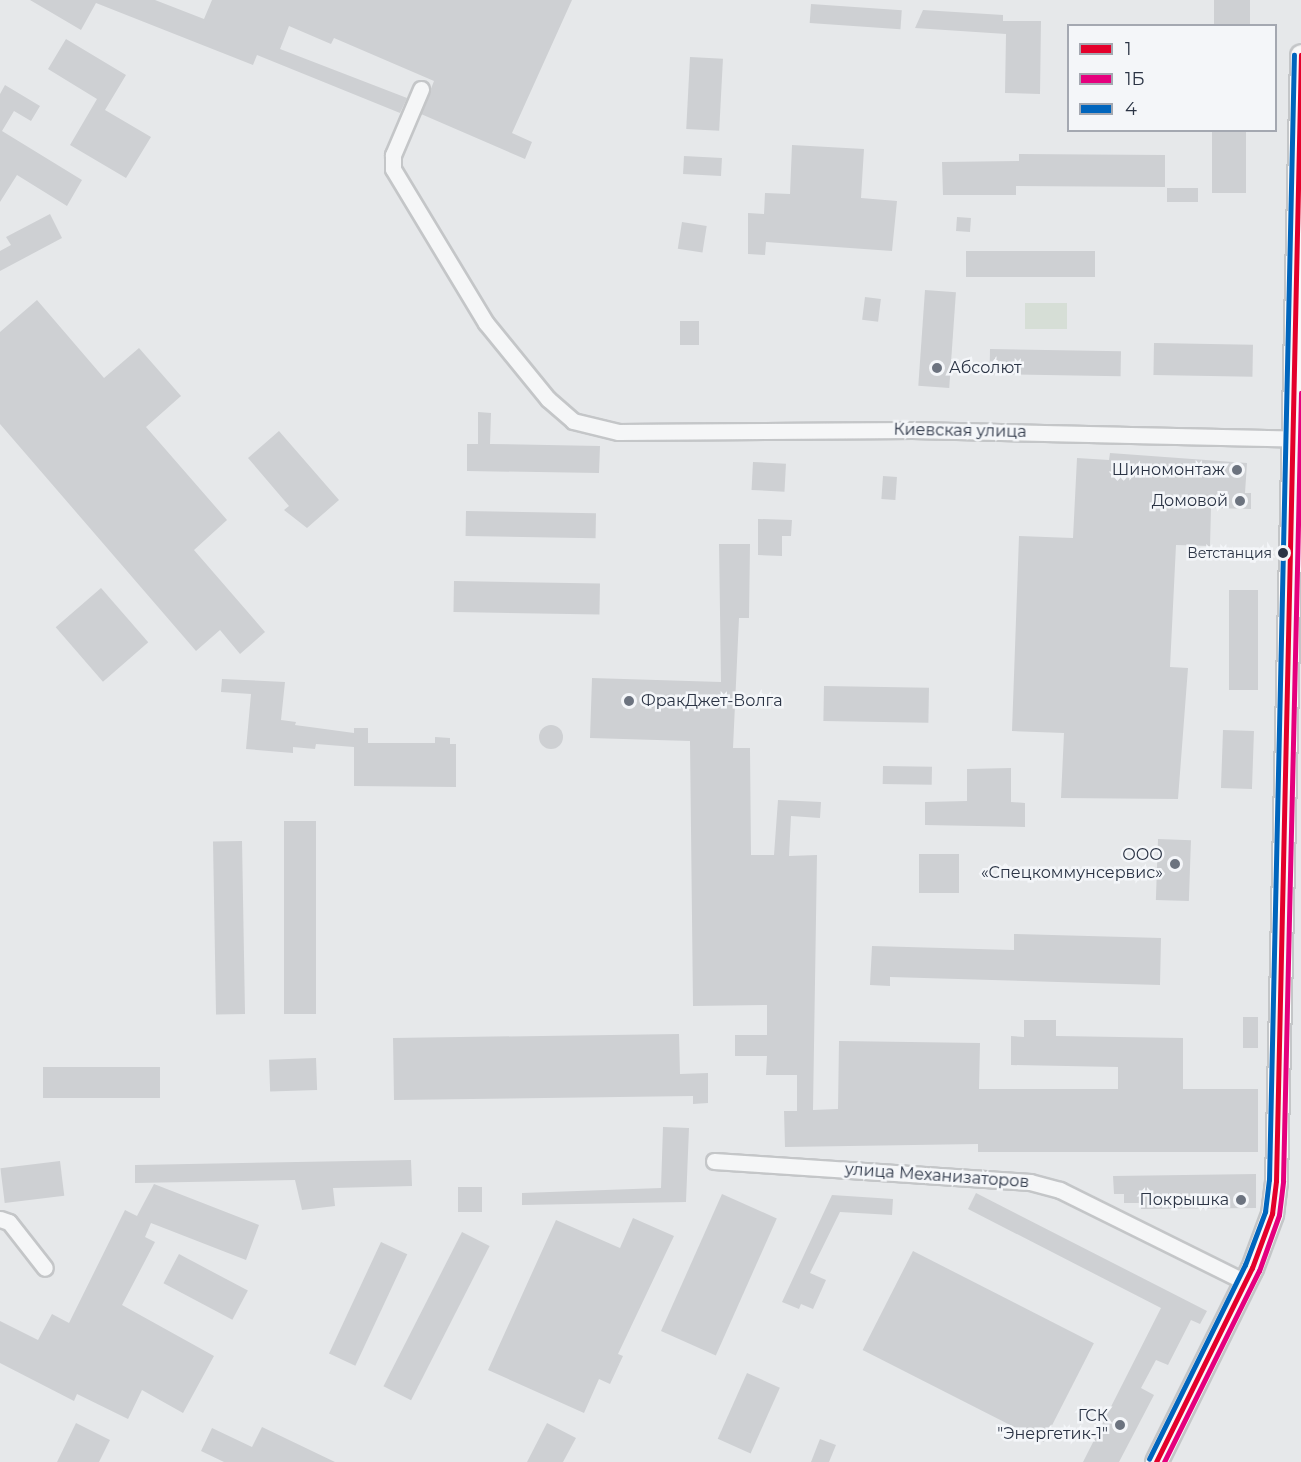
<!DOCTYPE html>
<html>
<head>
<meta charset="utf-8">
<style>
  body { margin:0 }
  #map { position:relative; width:1301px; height:1462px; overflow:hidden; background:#e6e8ea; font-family:Montserrat,sans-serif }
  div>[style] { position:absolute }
  .green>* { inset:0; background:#d6ded6; transform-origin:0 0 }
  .building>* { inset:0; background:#ced0d3; transform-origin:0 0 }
  .round { border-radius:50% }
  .roads { filter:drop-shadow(2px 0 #c4c6c8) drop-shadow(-2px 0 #c4c6c8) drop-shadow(0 2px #c4c6c8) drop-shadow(0 -2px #c4c6c8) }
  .minor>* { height:15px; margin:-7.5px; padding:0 7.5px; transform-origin:7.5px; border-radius:7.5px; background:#f5f6f7 }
  .secondary>* { height:21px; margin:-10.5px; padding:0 10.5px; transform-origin:10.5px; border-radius:10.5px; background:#f8f8f8 }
  .bus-1>* { height:4.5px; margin:-2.25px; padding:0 2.25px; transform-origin:2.25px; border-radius:2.25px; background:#e4002b }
  .bus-2>* { height:4.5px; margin:-2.25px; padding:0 2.25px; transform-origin:2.25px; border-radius:2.25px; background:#e5007d }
  .bus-3>* { height:4.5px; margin:-2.25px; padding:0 2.25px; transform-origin:2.25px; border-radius:2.25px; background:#0065bd }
  .dots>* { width:16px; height:16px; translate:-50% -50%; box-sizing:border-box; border:3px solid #f4f6f9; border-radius:50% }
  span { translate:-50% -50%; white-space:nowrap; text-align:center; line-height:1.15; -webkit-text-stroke:5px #f4f6f9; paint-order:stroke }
  .bus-label { font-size:14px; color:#2b3445 }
  .right { translate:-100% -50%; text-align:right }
  .poi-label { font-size:16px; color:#2b3445 }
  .left { translate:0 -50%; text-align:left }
  .street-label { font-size:16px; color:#2b3445 }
  .legend { position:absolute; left:1067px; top:24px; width:210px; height:108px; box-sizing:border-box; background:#f4f6f9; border:2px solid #a4a8b1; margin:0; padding:8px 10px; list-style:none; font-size:18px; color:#2b3445 }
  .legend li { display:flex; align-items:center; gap:12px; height:30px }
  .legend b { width:30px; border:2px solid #a4a8b1 }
</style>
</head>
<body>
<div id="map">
  <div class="green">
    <i style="left:1067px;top:303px;width:26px;height:42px;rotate:90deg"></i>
  </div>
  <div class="building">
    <i style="clip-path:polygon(30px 0,155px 0,204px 19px,212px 0,572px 0,512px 133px,532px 142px,525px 159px,421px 114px,434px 81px,334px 38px,331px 44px,289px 26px,280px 49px,407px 98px,400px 113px,257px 55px,253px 65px,96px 3px,81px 30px)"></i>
    <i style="left:1214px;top:0;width:36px;height:26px"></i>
    <i style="left:811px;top:4px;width:91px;height:19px;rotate:4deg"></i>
    <i style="clip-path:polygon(923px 10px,1003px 15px,1003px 21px,1041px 21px,1040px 94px,1005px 93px,1006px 34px,915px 28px)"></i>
    <i style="clip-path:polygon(66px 39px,126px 75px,105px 110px,151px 137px,126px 178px,70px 145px,97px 99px,48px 69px)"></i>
    <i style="left:690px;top:57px;width:33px;height:72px;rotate:3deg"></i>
    <i style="clip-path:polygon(5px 85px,40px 106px,31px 121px,14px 111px,2px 131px,82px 180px,67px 206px,17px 175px,0 202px,0 94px)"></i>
    <i style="left:1212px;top:130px;width:34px;height:63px"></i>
    <i style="clip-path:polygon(792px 145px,864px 149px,861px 198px,897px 201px,892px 251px,766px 242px,765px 255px,748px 254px,748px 213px,764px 214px,765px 193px,790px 194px)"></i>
    <i style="clip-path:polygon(1019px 154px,1165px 155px,1165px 187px,1016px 186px,1016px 195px,943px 195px,942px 162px,1019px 161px)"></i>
    <i style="left:684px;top:156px;width:38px;height:18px;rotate:3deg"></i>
    <i style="left:1167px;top:188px;width:31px;height:14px"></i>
    <i style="clip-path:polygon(50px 214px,62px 238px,0 271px,0 251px,11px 245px,6px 237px)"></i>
    <i style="left:957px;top:217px;width:14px;height:14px;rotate:4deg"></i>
    <i style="left:682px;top:222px;width:25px;height:27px;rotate:9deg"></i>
    <i style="left:1095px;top:251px;width:26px;height:129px;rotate:90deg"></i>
    <i style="left:925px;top:290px;width:31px;height:96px;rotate:4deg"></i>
    <i style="left:865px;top:297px;width:16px;height:23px;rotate:7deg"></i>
    <i style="clip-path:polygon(37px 300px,104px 378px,139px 348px,181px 396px,146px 427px,227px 520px,194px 550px,265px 632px,240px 654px,220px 630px,196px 651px,0 424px,0 332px)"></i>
    <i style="left:680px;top:321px;width:19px;height:24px"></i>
    <i style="left:1154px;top:343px;width:99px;height:32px;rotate:1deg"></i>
    <i style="left:990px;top:349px;width:131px;height:25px;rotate:1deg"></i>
    <i style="clip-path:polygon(478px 412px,491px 413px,490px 444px,600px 446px,599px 473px,467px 471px,467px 444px,478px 444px)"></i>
    <i style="clip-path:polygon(279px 431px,339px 500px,307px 528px,284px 510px,289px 506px,248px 458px)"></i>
    <i style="clip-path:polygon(1110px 453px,1247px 463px,1245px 493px,1251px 493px,1251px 509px,1211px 508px,1210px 546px,1176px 545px,1170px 667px,1188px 668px,1178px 799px,1061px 798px,1064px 733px,1012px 731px,1019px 536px,1073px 538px,1077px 458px,1109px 460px)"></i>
    <i style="left:753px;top:462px;width:33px;height:28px;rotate:3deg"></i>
    <i style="left:883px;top:476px;width:14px;height:23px;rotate:4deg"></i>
    <i style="left:466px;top:511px;width:130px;height:25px;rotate:1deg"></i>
    <i style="clip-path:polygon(758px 519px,792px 520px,791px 536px,782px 536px,782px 556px,758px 555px)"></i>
    <i style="clip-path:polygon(719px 544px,750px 544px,749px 618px,739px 618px,733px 748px,750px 748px,751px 855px,774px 855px,778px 800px,821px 802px,820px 818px,791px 816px,789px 856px,817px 855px,813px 1110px,838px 1109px,839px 1041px,980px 1043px,979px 1089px,1118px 1089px,1118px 1067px,1011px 1065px,1011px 1036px,1024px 1037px,1024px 1020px,1056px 1020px,1056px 1036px,1183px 1038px,1183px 1089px,1258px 1089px,1258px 1152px,978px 1152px,978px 1144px,785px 1147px,784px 1111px,797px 1111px,797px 1075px,766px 1075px,767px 1056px,735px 1056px,735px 1035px,767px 1035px,767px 1005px,693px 1006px,690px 741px,590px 738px,592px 678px,721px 682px)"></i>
    <i style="left:454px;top:581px;width:146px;height:31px;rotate:1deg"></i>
    <i style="left:101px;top:588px;width:72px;height:60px;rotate:49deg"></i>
    <i style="left:1229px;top:590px;width:29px;height:100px"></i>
    <i style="clip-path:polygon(222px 679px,285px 682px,281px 720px,296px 722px,295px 725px,354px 733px,354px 728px,368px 728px,368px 743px,435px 743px,435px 737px,450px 738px,450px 744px,456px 744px,456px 787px,354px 786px,354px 747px,316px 744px,315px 749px,293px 747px,293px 753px,246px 749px,251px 694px,221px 692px)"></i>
    <i style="left:824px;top:686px;width:105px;height:35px;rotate:1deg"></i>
    <i class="round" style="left:539px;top:725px;width:24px;height:24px"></i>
    <i style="left:1223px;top:730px;width:31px;height:58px;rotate:2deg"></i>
    <i style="left:883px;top:766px;width:49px;height:18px;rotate:1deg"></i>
    <i style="clip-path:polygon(1011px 768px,1011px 802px,1025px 803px,1025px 827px,925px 825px,925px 802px,967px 801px,967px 769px)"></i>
    <i style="left:284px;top:821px;width:32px;height:193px"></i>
    <i style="left:1158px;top:839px;width:33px;height:61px;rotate:2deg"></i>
    <i style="left:242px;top:841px;width:173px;height:29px;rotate:89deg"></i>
    <i style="left:919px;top:854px;width:40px;height:39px"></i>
    <i style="clip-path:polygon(1014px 934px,1161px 938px,1160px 985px,890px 977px,890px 986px,870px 985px,872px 946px,1014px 950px)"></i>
    <i style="left:1243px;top:1017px;width:15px;height:31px"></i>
    <i style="clip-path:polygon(679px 1034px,680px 1074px,708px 1073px,708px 1103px,693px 1104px,693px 1096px,394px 1100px,393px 1038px)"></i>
    <i style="left:316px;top:1058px;width:32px;height:47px;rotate:88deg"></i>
    <i style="left:160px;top:1067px;width:31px;height:117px;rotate:90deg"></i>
    <i style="clip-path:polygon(663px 1127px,689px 1128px,686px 1202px,522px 1205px,522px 1193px,661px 1188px)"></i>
    <i style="clip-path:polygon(411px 1160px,412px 1186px,333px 1188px,335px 1206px,302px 1210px,295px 1180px,135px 1183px,135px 1165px)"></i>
    <i style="left:60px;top:1161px;width:35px;height:60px;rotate:83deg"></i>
    <i style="clip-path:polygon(1256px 1174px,1256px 1208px,1141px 1209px,1141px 1203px,1124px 1203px,1124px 1194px,1114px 1194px,1113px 1176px)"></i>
    <i style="clip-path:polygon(154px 1184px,259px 1225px,246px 1260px,151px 1223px,145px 1237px,155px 1242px,122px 1305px,214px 1356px,183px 1413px,142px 1390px,128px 1419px,77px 1394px,74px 1401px,0 1363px,0 1321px,38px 1340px,52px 1314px,69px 1323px,125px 1210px,137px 1216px)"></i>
    <i style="left:458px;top:1187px;width:24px;height:25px"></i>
    <i style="clip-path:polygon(976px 1193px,1207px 1311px,1200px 1324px,1191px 1320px,1168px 1365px,1156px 1360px,1141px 1388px,1154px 1395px,1119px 1462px,1083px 1462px,1161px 1308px,968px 1209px)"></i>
    <i style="left:722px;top:1194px;width:60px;height:150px;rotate:24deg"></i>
    <i style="clip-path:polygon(832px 1195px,893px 1199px,892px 1215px,840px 1212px,810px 1273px,826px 1280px,813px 1309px,801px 1304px,799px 1309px,782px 1302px)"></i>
    <i style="clip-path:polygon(633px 1218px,674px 1236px,618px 1354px,623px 1356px,610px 1384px,599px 1379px,584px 1413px,488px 1370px,556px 1220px,620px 1248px)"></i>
    <i style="left:462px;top:1232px;width:31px;height:173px;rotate:27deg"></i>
    <i style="left:381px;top:1242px;width:29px;height:123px;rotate:25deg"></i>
    <i style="left:913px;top:1251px;width:203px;height:111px;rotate:27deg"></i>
    <i style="left:179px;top:1254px;width:78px;height:33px;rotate:28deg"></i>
    <i style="left:747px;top:1373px;width:36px;height:72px;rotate:24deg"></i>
    <i style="clip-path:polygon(76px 1423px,110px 1440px,99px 1462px,57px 1462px)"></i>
    <i style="clip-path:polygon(547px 1423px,576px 1438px,563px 1462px,527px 1462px)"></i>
    <i style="clip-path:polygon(262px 1427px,335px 1462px,224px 1462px,201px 1451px,212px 1428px,252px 1447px)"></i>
    <i style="clip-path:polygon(820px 1439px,836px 1445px,829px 1462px,811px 1462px)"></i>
  </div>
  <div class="roads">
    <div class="minor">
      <i style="left:421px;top:89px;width:72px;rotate:113deg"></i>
      <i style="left:393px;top:155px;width:14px;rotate:90deg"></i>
      <i style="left:393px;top:169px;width:180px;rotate:58.9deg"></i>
      <i style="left:486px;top:323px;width:98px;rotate:50.8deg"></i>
      <i style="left:548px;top:399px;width:33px;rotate:41deg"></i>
      <i style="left:573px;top:421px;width:46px;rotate:13.7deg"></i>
      <i style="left:618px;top:432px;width:294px;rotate:-0.4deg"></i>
      <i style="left:912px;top:430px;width:389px;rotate:1.3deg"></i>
      <i style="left:714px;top:1161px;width:317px;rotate:3.8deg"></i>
      <i style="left:1030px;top:1182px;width:31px;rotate:15deg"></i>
      <i style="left:1060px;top:1190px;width:207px;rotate:26.4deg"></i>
      <i style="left:0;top:1219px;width:9px;rotate:18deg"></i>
      <i style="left:9px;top:1222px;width:58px;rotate:52deg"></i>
    </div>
    <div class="secondary">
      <i style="left:1156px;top:1462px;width:216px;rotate:-63.7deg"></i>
      <i style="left:1252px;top:1268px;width:58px;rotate:-69.7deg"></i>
      <i style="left:1272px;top:1214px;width:33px;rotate:-83deg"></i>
      <i style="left:1276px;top:1181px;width:1126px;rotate:-88.73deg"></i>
    </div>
  </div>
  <div class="bus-1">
    <i style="left:1156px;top:1462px;width:216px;rotate:-63.7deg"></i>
    <i style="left:1252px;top:1268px;width:58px;rotate:-69.7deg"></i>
    <i style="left:1272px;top:1214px;width:33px;rotate:-83deg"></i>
    <i style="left:1276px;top:1181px;width:1126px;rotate:-88.73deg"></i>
  </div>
  <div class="bus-2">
    <i style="left:1164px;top:1462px;width:213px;rotate:-63.6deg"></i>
    <i style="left:1259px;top:1271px;width:59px;rotate:-70.3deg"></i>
    <i style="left:1279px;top:1215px;width:34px;rotate:-83deg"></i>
    <i style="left:1283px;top:1181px;width:788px;rotate:-88.69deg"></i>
  </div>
  <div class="bus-3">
    <i style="left:1149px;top:1459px;width:216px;rotate:-63.7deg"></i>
    <i style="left:1245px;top:1265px;width:57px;rotate:-69.3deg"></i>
    <i style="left:1265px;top:1212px;width:32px;rotate:-83deg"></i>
    <i style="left:1269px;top:1180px;width:1125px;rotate:-88.73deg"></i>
  </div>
  <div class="dots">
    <i style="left:937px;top:368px;background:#6c737f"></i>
    <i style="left:1237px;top:470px;background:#6c737f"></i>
    <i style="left:1240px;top:501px;background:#6c737f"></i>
    <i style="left:1283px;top:553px;background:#2b3445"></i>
    <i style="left:629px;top:701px;background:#6c737f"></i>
    <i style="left:1175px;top:864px;background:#6c737f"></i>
    <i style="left:1241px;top:1200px;background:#6c737f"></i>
    <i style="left:1120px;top:1425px;background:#6c737f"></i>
  </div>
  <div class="bus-label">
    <span class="right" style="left:1272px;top:553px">Ветстанция</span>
  </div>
  <div class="poi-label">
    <span class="left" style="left:949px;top:368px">Абсолют</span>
    <span class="right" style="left:1225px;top:470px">Шиномонтаж</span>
    <span class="right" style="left:1228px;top:501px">Домовой</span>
    <span class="left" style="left:641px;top:701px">ФракДжет-Волга</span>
    <span class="right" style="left:1163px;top:864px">ООО<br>«Спецкоммунсервис»</span>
    <span class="right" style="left:1229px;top:1200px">Покрышка</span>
    <span class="right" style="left:1108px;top:1425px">ГСК<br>"Энергетик-1"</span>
  </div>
  <div class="street-label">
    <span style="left:960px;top:431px;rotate:1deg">Киевская улица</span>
    <span style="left:937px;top:1176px;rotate:4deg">улица Механизаторов</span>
  </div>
  <ul class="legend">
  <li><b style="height:8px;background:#e4002b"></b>1</li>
  <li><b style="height:8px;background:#e5007d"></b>1Б</li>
  <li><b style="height:8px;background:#0065bd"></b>4</li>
  </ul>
</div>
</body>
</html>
